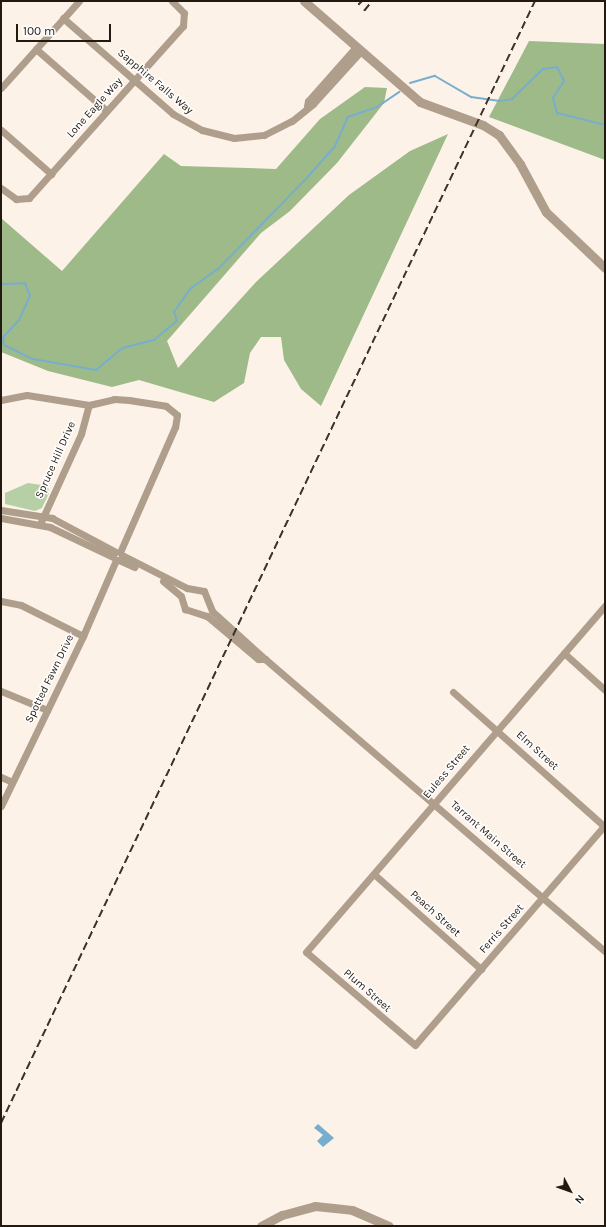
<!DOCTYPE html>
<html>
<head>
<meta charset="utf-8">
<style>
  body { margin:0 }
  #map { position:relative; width:606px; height:1227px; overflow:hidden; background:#fdf2e8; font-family:Karla,sans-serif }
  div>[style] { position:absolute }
  .green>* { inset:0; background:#b6cfa5 }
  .forest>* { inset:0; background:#9eba89 }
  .water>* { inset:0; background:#77aece }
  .stream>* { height:2px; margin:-1px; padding:0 1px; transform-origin:1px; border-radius:1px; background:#77aece }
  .minor>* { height:7px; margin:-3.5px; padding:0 3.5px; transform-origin:3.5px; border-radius:3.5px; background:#b09e8c }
  .tertiary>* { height:9px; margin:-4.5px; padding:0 4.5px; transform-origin:4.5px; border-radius:4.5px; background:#b09e8c }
  .rail>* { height:2px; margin-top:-1px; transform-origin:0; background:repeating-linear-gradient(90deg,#3a3128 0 8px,transparent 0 12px) }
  span { translate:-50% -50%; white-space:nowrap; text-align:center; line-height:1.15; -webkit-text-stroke:3px #fff; paint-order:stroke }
  .street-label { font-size:11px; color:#221910 }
  .frame { position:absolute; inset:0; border:2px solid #221910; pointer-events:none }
  .north { position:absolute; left:550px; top:1171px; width:40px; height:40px; -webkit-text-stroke:3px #fff; paint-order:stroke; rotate:131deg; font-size:11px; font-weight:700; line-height:16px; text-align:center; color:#221910 }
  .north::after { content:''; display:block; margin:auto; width:14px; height:18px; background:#221910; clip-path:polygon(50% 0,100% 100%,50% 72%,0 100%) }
  .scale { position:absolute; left:16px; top:24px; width:95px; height:18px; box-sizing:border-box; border:2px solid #221910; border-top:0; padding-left:5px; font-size:12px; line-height:14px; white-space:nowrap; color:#221910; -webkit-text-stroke:3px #fff; paint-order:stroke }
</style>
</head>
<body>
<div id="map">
  <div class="green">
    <i style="clip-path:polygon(28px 483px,48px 486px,49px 493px,42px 508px,35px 511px,5px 504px,5px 493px)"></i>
  </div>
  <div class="forest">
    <i style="clip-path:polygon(529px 41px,605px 44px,605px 160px,489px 117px)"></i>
    <i style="clip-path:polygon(365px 87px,387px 88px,384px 103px,337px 163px,290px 211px,261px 233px,167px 341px,178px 368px,256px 282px,349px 195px,410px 151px,448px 134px,321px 406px,301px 389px,284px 360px,281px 337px,261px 337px,250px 353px,244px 383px,214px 402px,139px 380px,112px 387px,48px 371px,1px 352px,1px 218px,62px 271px,164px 154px,181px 166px,276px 169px,320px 119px)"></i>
  </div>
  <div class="water">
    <i style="clip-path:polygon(318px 1124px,334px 1138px,323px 1147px,317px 1141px,323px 1135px,314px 1128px)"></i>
  </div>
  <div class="stream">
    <i style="left:410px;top:83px;width:26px;rotate:-16deg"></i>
    <i style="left:435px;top:76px;width:42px;rotate:30.3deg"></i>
    <i style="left:471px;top:97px;width:29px;rotate:8deg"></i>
    <i style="left:500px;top:101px;width:12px;rotate:-9deg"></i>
    <i style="left:512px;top:99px;width:43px;rotate:-44.1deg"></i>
    <i style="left:543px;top:69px;width:14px;rotate:-8deg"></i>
    <i style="left:557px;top:67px;width:16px;rotate:63deg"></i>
    <i style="left:564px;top:81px;width:20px;rotate:123deg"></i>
    <i style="left:553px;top:98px;width:16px;rotate:75deg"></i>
    <i style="left:557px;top:113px;width:49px;rotate:14deg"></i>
    <i style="left:1px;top:284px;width:24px;rotate:-2deg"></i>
    <i style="left:25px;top:283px;width:14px;rotate:69deg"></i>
    <i style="left:30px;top:296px;width:26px;rotate:115deg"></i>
    <i style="left:19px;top:320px;width:23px;rotate:133deg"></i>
    <i style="left:3px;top:337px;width:8px;rotate:83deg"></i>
    <i style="left:4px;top:345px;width:32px;rotate:26deg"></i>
    <i style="left:33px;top:359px;width:64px;rotate:9.9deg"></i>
    <i style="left:96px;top:370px;width:34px;rotate:-40deg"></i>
    <i style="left:122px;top:348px;width:33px;rotate:-14deg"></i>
    <i style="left:154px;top:340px;width:30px;rotate:-40deg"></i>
    <i style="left:177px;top:321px;width:9px;rotate:-108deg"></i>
    <i style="left:174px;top:312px;width:28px;rotate:-55deg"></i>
    <i style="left:190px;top:289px;width:34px;rotate:-36deg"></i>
    <i style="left:218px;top:269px;width:124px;rotate:-45.7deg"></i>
    <i style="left:305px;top:180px;width:45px;rotate:-48.6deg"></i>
    <i style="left:335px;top:146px;width:32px;rotate:-66deg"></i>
    <i style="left:348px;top:117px;width:31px;rotate:-19deg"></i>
    <i style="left:377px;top:107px;width:27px;rotate:-34deg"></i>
  </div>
  <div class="minor">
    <i style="left:63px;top:18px;width:146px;rotate:41.1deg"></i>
    <i style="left:173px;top:114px;width:33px;rotate:29deg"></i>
    <i style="left:202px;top:130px;width:33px;rotate:14deg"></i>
    <i style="left:234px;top:138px;width:30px;rotate:-6deg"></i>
    <i style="left:264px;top:135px;width:31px;rotate:-27deg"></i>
    <i style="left:292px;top:121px;width:27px;rotate:-39deg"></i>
    <i style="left:313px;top:104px;width:72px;rotate:-47.8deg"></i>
    <i style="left:36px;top:49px;width:94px;rotate:41.1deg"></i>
    <i style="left:1px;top:88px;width:117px;rotate:-48.1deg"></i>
    <i style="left:307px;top:106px;width:5px;rotate:-79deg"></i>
    <i style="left:308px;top:101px;width:72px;rotate:-48.4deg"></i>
    <i style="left:1px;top:130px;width:67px;rotate:41.3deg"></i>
    <i style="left:1px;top:188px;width:19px;rotate:36deg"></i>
    <i style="left:16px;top:199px;width:13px;rotate:-4deg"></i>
    <i style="left:29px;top:198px;width:231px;rotate:-48.2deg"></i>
    <i style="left:183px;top:26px;width:13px;rotate:-86deg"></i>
    <i style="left:184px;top:13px;width:17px;rotate:-135deg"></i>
    <i style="left:1px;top:400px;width:26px;rotate:-11deg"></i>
    <i style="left:27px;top:395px;width:63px;rotate:9.2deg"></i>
    <i style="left:89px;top:405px;width:26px;rotate:-13deg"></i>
    <i style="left:114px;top:399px;width:15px;rotate:4deg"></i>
    <i style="left:129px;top:400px;width:37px;rotate:9deg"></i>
    <i style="left:166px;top:406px;width:14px;rotate:39deg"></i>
    <i style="left:177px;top:415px;width:12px;rotate:99deg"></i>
    <i style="left:175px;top:427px;width:137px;rotate:113.7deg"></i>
    <i style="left:1px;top:510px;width:52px;rotate:8.9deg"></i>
    <i style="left:52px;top:518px;width:72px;rotate:28deg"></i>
    <i style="left:1px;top:518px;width:50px;rotate:10.4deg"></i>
    <i style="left:50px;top:527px;width:70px;rotate:25.5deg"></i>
    <i style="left:40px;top:524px;width:99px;rotate:-65.5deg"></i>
    <i style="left:81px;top:434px;width:30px;rotate:-75deg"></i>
    <i style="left:122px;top:555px;width:73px;rotate:26.9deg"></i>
    <i style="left:187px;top:588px;width:17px;rotate:10deg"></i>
    <i style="left:204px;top:591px;width:22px;rotate:68deg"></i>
    <i style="left:212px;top:611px;width:72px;rotate:42.2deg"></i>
    <i style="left:265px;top:659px;width:448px;rotate:40.7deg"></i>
    <i style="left:119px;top:560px;width:17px;rotate:25deg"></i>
    <i style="left:163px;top:581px;width:23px;rotate:40deg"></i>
    <i style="left:181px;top:596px;width:14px;rotate:73deg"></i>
    <i style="left:185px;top:609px;width:23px;rotate:18deg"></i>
    <i style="left:207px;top:616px;width:67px;rotate:40.1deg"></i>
    <i style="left:258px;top:659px;width:7px"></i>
    <i style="left:1px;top:601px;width:20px;rotate:11deg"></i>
    <i style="left:21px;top:605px;width:69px;rotate:26.6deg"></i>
    <i style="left:564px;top:653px;width:55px;rotate:42.1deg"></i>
    <i style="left:1px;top:691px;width:50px;rotate:22.4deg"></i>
    <i style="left:453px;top:692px;width:203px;rotate:41.6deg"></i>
    <i style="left:1px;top:777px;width:12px;rotate:24deg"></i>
    <i style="left:1px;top:806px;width:189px;rotate:-64.2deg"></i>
    <i style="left:83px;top:636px;width:83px;rotate:-66.5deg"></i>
    <i style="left:604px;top:826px;width:289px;rotate:130.8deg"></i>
    <i style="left:415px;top:1045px;width:143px;rotate:-139.5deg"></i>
    <i style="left:306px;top:952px;width:457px;rotate:-49.2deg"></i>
    <i style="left:375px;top:875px;width:142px;rotate:41.6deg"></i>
  </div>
  <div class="tertiary">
    <i style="left:304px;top:1px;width:154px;rotate:41deg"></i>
    <i style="left:420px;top:102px;width:67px;rotate:20.1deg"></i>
    <i style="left:483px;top:125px;width:19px;rotate:32deg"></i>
    <i style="left:499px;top:135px;width:36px;rotate:54deg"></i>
    <i style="left:520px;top:164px;width:55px;rotate:61.6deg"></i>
    <i style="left:546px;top:212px;width:81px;rotate:43.5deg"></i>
    <i style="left:261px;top:1226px;width:24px;rotate:-28deg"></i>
    <i style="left:282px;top:1215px;width:34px;rotate:-15deg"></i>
    <i style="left:315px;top:1206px;width:37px;rotate:6deg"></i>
    <i style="left:352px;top:1210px;width:40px;rotate:23.4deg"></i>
  </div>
  <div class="rail">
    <i style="left:358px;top:5px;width:6px;rotate:-45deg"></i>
    <i style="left:364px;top:11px;width:13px;rotate:-51deg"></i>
    <i style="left:1px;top:1123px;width:1243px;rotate:-64.55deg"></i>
  </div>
  <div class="street-label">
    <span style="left:155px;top:82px;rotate:40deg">Sapphire Falls Way</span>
    <span style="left:95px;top:108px;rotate:-48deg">Lone Eagle Way</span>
    <span style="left:56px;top:460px;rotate:-66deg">Spruce Hill Drive</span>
    <span style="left:50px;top:679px;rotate:-64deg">Spotted Fawn Drive</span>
    <span style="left:537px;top:751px;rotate:42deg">Elm Street</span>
    <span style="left:447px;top:772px;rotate:-50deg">Euless Street</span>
    <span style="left:488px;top:835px;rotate:41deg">Tarrant Main Street</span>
    <span style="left:435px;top:914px;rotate:42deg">Peach Street</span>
    <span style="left:502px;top:929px;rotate:-49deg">Ferris Street</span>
    <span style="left:367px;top:991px;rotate:41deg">Plum Street</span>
  </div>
  <div class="frame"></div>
  <div class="north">N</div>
  <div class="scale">100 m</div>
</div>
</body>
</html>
